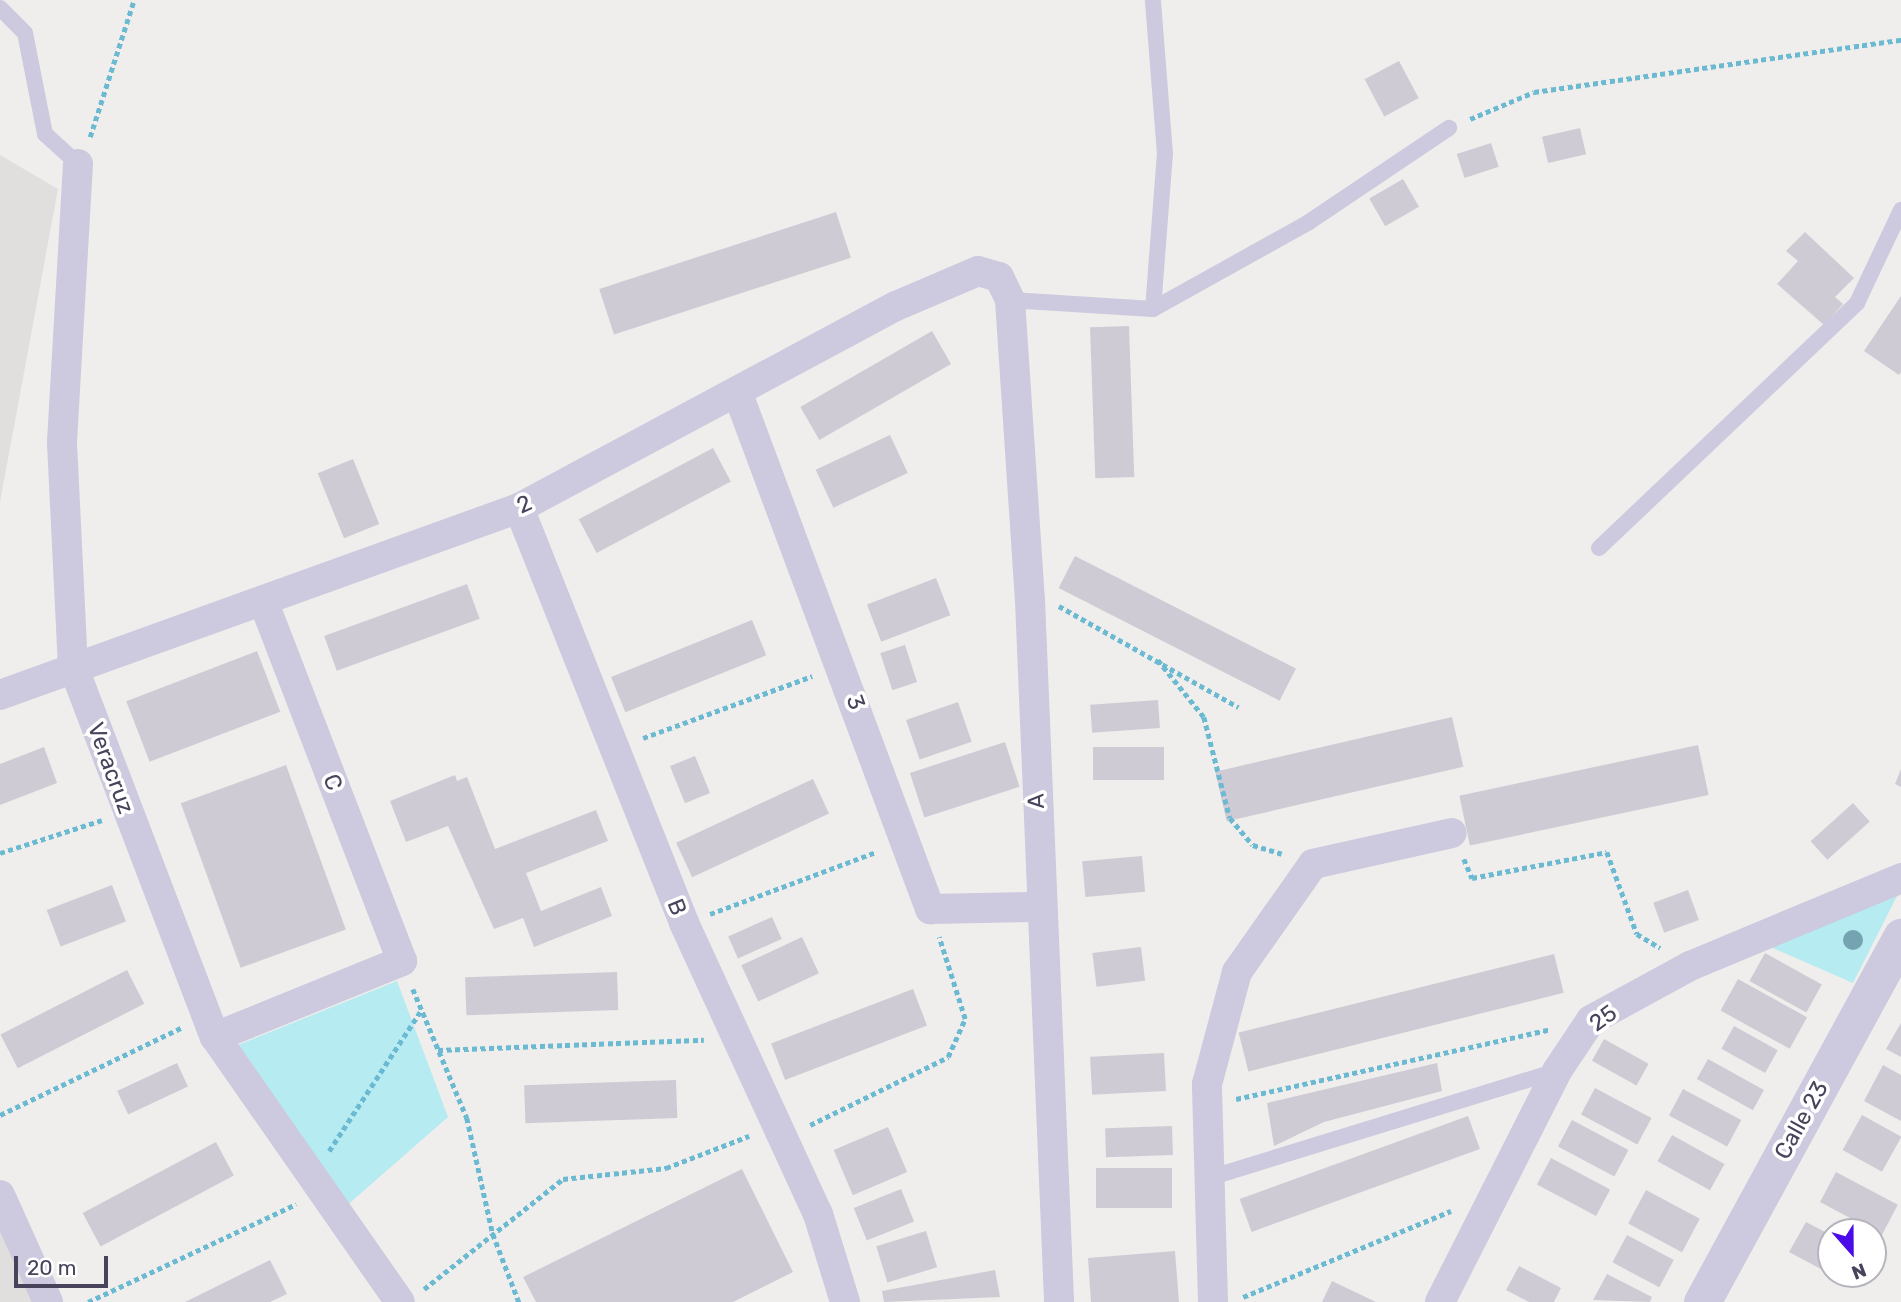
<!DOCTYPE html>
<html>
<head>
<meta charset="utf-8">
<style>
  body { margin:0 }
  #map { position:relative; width:1901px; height:1302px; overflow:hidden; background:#efeeec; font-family:Rubik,sans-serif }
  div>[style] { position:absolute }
  .education>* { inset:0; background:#e0dfde }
  .green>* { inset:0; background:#b5ebf1 }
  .building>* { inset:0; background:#cfcbd5; transform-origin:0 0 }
  .path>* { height:4.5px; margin-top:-2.25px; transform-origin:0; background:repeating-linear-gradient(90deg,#6bbad2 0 5px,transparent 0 8.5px) }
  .service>* { height:16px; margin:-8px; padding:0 8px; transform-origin:8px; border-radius:8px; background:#cdc9de }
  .minor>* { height:30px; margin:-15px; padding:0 15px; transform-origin:15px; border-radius:15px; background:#cdc9de }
  .tertiary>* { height:37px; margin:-18.5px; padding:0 18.5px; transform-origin:18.5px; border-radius:18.5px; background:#cdc9de }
  .trees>* { width:20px; height:20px; margin:-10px; border-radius:50%; background:#74a4b1 }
  span { translate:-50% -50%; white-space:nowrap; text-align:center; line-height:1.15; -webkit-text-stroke:7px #fff; paint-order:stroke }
  .street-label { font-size:23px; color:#48435b }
  .north { position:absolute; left:1817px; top:1218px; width:70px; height:70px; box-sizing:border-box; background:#fff; border:2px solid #b6b4bd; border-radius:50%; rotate:159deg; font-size:19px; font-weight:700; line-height:28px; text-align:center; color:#48435b }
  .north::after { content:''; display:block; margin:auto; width:24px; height:32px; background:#4c0ce9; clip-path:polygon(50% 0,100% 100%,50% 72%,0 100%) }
  .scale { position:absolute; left:14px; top:1256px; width:94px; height:32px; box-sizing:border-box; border:4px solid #48435b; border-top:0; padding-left:9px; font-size:21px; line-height:24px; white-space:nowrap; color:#48435b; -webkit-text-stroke:5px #fff; paint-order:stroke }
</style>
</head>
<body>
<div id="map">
  <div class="education">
    <i style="clip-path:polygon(0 155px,58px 189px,0 502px)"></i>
    <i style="clip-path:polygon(0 1222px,39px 1302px,0 1302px)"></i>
  </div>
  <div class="green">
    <i style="clip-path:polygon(1900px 890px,1853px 983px,1768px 946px)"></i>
    <i style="clip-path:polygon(397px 981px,448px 1117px,344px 1208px,238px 1045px)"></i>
  </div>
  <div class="building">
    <i style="left:1399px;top:61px;width:42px;height:39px;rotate:62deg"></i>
    <i style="left:1580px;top:128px;width:27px;height:39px;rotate:77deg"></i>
    <i style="left:1491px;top:143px;width:25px;height:36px;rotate:72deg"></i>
    <i style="left:1403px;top:179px;width:32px;height:39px;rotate:60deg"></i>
    <i style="left:836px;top:212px;width:48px;height:249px;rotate:72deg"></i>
    <i style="clip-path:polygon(1805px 232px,1854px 278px,1835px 297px,1843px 304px,1824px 325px,1777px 284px,1798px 261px,1786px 251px)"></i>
    <i style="clip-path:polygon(1901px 296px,1901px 372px,1899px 375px,1864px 351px)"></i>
    <i style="left:1129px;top:326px;width:151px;height:39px;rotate:88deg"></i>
    <i style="left:932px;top:331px;width:38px;height:152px;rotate:60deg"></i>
    <i style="left:890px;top:435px;width:42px;height:82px;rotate:65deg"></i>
    <i style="left:713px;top:448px;width:38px;height:152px;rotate:62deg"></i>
    <i style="left:353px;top:459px;width:70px;height:38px;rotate:68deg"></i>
    <i style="left:1075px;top:556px;width:248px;height:36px;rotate:27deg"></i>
    <i style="left:936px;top:578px;width:40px;height:74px;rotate:69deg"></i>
    <i style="left:467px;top:584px;width:37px;height:152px;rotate:70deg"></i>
    <i style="left:752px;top:620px;width:38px;height:152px;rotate:68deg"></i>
    <i style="left:905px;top:645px;width:39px;height:26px;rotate:72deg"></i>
    <i style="left:257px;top:651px;width:65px;height:140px;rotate:69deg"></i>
    <i style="left:1158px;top:700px;width:28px;height:68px;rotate:86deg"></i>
    <i style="left:958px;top:702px;width:42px;height:55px;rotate:71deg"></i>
    <i style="left:1452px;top:717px;width:51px;height:243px;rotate:77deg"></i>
    <i style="left:1005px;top:742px;width:47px;height:100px;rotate:72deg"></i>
    <i style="left:1698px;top:745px;width:51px;height:244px;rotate:78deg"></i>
    <i style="clip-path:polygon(44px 747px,57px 783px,0 805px,0 764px)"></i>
    <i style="left:1164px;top:747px;width:33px;height:71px;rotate:90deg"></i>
    <i style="left:695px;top:756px;width:40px;height:27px;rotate:68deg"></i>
    <i style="left:286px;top:765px;width:175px;height:112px;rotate:70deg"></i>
    <i style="clip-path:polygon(1901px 769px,1901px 787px,1895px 784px)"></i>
    <i style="clip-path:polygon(455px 775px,457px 781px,467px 777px,495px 849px,596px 810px,608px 841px,526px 873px,541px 911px,601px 887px,612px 916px,534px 947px,523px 918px,494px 929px,448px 826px,406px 842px,390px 801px)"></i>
    <i style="left:813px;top:779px;width:38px;height:151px;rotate:65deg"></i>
    <i style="left:1853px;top:803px;width:25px;height:57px;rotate:48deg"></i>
    <i style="left:1142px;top:856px;width:36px;height:60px;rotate:85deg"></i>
    <i style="left:112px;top:885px;width:39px;height:70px;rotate:69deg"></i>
    <i style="left:1688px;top:890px;width:32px;height:37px;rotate:70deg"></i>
    <i style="left:772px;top:917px;width:24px;height:48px;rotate:66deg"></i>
    <i style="left:802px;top:937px;width:40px;height:67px;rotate:65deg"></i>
    <i style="left:1141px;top:947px;width:34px;height:49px;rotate:83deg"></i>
    <i style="left:1765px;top:953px;width:65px;height:32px;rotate:29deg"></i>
    <i style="left:1554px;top:954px;width:40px;height:325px;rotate:76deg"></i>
    <i style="left:127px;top:970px;width:38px;height:142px;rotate:63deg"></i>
    <i style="left:617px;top:972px;width:38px;height:152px;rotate:88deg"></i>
    <i style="left:1738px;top:979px;width:79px;height:36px;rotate:29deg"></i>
    <i style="left:913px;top:989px;width:39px;height:152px;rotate:69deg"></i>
    <i style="clip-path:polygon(1901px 1023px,1901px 1057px,1886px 1049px)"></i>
    <i style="left:1734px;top:1026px;width:50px;height:26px;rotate:29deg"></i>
    <i style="left:1604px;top:1039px;width:51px;height:25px;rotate:29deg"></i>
    <i style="left:1164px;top:1053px;width:38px;height:74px;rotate:87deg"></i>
    <i style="left:1708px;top:1059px;width:64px;height:23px;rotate:29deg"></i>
    <i style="left:177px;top:1063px;width:26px;height:66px;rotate:65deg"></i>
    <i style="clip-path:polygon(1437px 1063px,1442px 1091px,1324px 1122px,1274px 1146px,1267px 1103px)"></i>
    <i style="clip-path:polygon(1883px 1065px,1901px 1075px,1901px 1121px,1864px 1101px)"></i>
    <i style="left:676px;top:1080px;width:38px;height:152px;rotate:88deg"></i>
    <i style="left:1595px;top:1088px;width:64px;height:30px;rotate:28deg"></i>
    <i style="left:1683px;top:1089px;width:66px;height:30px;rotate:28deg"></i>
    <i style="left:1862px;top:1115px;width:45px;height:40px;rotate:29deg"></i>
    <i style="left:1468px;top:1116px;width:35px;height:243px;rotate:70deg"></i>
    <i style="left:1572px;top:1120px;width:64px;height:30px;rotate:28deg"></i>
    <i style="left:1172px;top:1126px;width:29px;height:67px;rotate:88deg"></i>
    <i style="left:888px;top:1127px;width:49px;height:59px;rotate:67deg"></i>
    <i style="left:1672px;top:1135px;width:60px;height:30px;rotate:29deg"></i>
    <i style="left:216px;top:1142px;width:38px;height:151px;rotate:62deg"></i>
    <i style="left:1551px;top:1158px;width:67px;height:30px;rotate:28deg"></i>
    <i style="left:1172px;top:1168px;width:40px;height:76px;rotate:90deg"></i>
    <i style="clip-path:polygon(742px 1169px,793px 1272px,733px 1302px,536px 1302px,523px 1277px)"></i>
    <i style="left:1836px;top:1172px;width:70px;height:34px;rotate:28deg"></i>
    <i style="left:901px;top:1189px;width:35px;height:51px;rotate:68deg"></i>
    <i style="left:1646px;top:1190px;width:61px;height:38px;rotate:28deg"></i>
    <i style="clip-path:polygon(1806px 1222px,1831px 1235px,1831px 1274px,1854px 1274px,1849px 1284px,1789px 1252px)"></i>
    <i style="left:926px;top:1231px;width:38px;height:52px;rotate:73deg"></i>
    <i style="left:1627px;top:1235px;width:53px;height:31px;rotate:28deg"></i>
    <i style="clip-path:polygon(1175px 1251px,1179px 1302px,1091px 1302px,1088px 1258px)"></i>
    <i style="clip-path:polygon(270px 1260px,287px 1294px,270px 1302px,185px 1302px)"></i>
    <i style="clip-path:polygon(1519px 1266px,1561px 1288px,1554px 1302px,1529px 1302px,1506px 1290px)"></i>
    <i style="clip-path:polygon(995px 1270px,1000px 1297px,884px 1302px,882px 1291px)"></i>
    <i style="clip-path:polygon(1607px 1274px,1652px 1297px,1650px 1302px,1593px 1300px)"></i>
    <i style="clip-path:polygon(1332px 1281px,1376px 1302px,1322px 1302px)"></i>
  </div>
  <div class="path">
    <i style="left:1470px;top:119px;width:69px;rotate:-22.9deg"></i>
    <i style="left:1534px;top:92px;width:371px;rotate:-8.1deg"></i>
    <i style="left:90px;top:137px;width:144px;rotate:-72.2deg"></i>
    <i style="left:1059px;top:606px;width:206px;rotate:29.4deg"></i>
    <i style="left:1158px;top:660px;width:73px;rotate:51.1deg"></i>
    <i style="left:1204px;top:717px;width:104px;rotate:75.6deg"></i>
    <i style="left:1230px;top:818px;width:35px;rotate:50deg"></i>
    <i style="left:1253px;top:845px;width:30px;rotate:17deg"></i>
    <i style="left:643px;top:738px;width:180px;rotate:-20.1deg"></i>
    <i style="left:0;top:853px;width:107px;rotate:-17.9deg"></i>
    <i style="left:1464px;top:859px;width:21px;rotate:67deg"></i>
    <i style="left:1472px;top:878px;width:137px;rotate:-10.9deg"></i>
    <i style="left:1607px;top:852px;width:87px;rotate:69.9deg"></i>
    <i style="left:1637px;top:934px;width:27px;rotate:31deg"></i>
    <i style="left:710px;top:914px;width:177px;rotate:-20.5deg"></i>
    <i style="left:413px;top:989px;width:140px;rotate:67.3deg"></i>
    <i style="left:467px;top:1118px;width:119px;rotate:77.4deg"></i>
    <i style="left:493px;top:1234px;width:73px;rotate:69.1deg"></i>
    <i style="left:438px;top:1050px;width:266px;rotate:-2.2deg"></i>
    <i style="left:1236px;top:1099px;width:320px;rotate:-12.5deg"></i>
    <i style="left:0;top:1115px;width:201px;rotate:-25.7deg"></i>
    <i style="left:810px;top:1125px;width:154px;rotate:-26.2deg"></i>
    <i style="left:948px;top:1057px;width:42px;rotate:-65.9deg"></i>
    <i style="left:965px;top:1019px;width:86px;rotate:-107.6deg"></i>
    <i style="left:329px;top:1151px;width:166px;rotate:-56.8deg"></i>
    <i style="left:424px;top:1289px;width:177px;rotate:-38.4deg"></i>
    <i style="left:563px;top:1179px;width:104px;rotate:-6.1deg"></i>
    <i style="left:666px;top:1168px;width:89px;rotate:-21.1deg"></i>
    <i style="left:1243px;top:1297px;width:225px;rotate:-22.5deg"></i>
    <i style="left:88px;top:1302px;width:230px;rotate:-25.2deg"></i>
  </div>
  <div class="service">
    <i style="left:0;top:8px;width:35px;rotate:45deg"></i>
    <i style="left:25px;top:33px;width:103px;rotate:78.8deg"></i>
    <i style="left:45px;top:134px;width:45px;rotate:42.3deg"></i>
    <i style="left:1010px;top:300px;width:143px;rotate:3.6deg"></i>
    <i style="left:1153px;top:309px;width:179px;rotate:-29.1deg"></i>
    <i style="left:1309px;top:222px;width:169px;rotate:-33.9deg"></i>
    <i style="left:1153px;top:309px;width:155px;rotate:-85.6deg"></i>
    <i style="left:1165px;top:154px;width:154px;rotate:-94.5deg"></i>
    <i style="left:1599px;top:548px;width:356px;rotate:-43.5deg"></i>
    <i style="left:1857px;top:303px;width:103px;rotate:-64.7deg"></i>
    <i style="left:1209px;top:1178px;width:364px;rotate:-17.1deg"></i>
  </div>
  <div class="minor">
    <i style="left:78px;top:164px;width:279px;rotate:93.3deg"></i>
    <i style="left:62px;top:443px;width:223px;rotate:87.2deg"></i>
    <i style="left:73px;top:666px;width:397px;rotate:69.1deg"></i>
    <i style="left:215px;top:1037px;width:323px;rotate:55.1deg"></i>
    <i style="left:738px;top:394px;width:550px;rotate:69.55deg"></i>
    <i style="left:930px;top:909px;width:109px;rotate:-1.1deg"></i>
    <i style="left:519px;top:508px;width:447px;rotate:68.3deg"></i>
    <i style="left:684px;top:923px;width:320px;rotate:65.3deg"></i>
    <i style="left:818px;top:1214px;width:92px;rotate:72.9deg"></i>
    <i style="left:0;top:695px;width:552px;rotate:-19.81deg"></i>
    <i style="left:519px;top:508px;width:428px;rotate:-28.2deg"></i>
    <i style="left:896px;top:306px;width:89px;rotate:-23.1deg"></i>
    <i style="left:978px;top:271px;width:22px;rotate:16deg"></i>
    <i style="left:999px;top:277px;width:25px;rotate:64deg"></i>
    <i style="left:1010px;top:300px;width:301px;rotate:86.2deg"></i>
    <i style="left:1030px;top:600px;width:703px;rotate:87.63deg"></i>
    <i style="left:215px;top:1037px;width:202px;rotate:-22.1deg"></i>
    <i style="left:402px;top:961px;width:384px;rotate:-111.1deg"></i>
    <i style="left:0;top:1195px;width:117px;rotate:65.8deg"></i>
    <i style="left:1213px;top:1302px;width:218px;rotate:-91.6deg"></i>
    <i style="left:1207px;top:1084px;width:116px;rotate:-75deg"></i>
    <i style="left:1237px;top:972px;width:132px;rotate:-54.9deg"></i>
    <i style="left:1313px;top:864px;width:142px;rotate:-12.6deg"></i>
    <i style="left:1440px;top:1302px;width:259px;rotate:-63.1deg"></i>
    <i style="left:1557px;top:1071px;width:61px;rotate:-56.3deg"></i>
    <i style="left:1591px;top:1020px;width:113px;rotate:-28.6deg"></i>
    <i style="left:1690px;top:966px;width:229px;rotate:-22.6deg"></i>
  </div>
  <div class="tertiary">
    <i style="left:1702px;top:1302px;width:416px;rotate:-61.4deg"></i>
  </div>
  <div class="trees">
    <i style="left:1853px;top:940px"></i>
  </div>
  <div class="street-label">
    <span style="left:524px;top:504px;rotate:-25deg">2</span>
    <span style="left:856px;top:702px;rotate:70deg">3</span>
    <span style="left:111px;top:768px;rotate:70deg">Veracruz</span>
    <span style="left:333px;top:782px;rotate:69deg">C</span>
    <span style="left:1036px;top:801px;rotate:-92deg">A</span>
    <span style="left:677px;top:907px;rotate:68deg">B</span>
    <span style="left:1603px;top:1018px;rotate:-36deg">25</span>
    <span style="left:1801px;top:1120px;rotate:-61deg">Calle 23</span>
  </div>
  <div class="north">N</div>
  <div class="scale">20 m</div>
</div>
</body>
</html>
